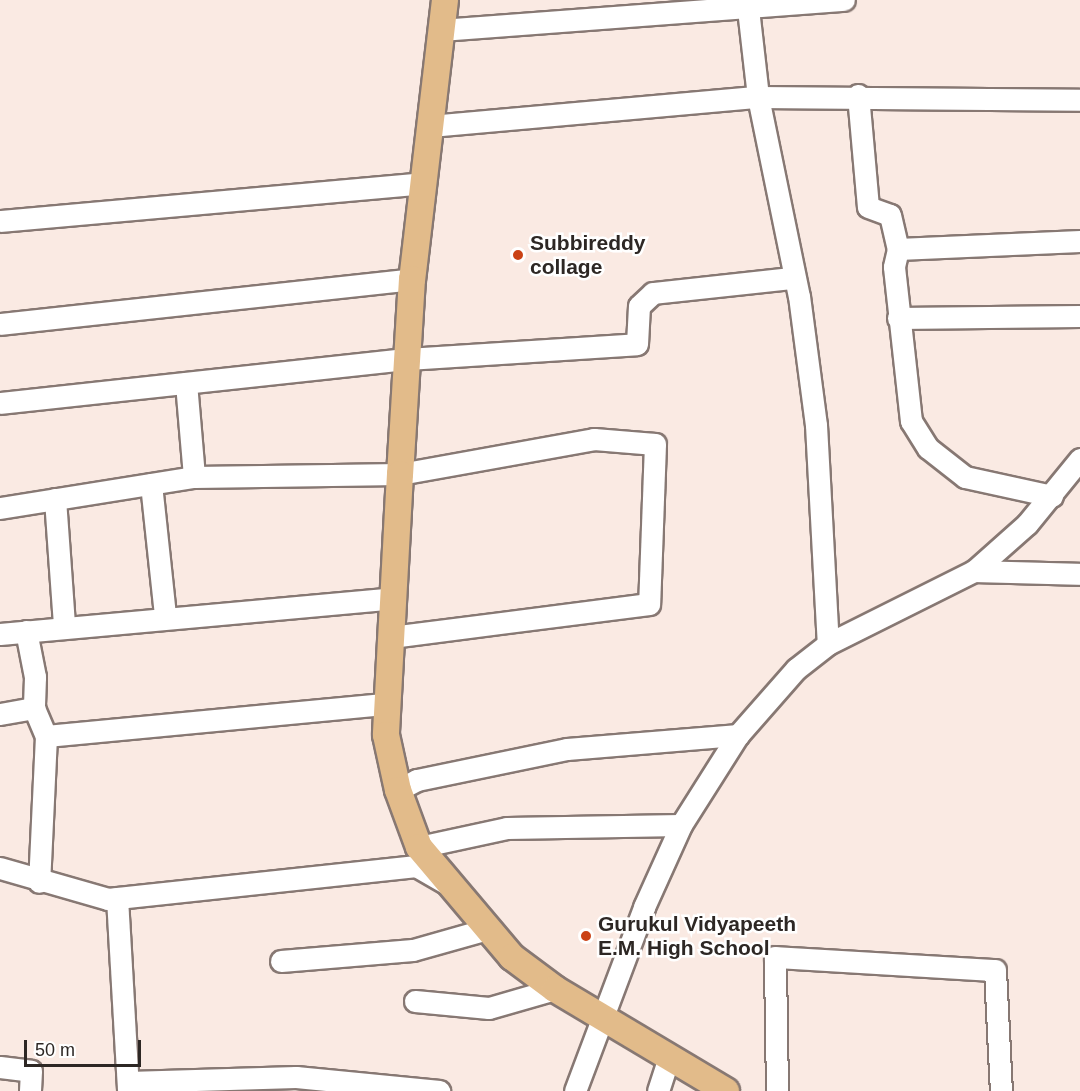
<!DOCTYPE html>
<html>
<head>
<meta charset="utf-8">
<style>
  body { margin:0 }
  #map { position:relative; width:1080px; height:1091px; overflow:hidden; background:#faeae3; font-family:Arial,sans-serif }
  div>[style] { position:absolute }
  .roads { filter:drop-shadow(2px 0 #877873) drop-shadow(-2px 0 #877873) drop-shadow(0 2px #877873) drop-shadow(0 -2px #877873) }
  .minor>* { height:21px; margin:-10.5px; padding:0 10.5px; transform-origin:10.5px; border-radius:10.5px; background:#fff }
  .major>* { height:26px; margin:-13px; padding:0 13px; transform-origin:13px; border-radius:13px; background:#e2bb8a }
  .dots>* { width:16px; height:16px; translate:-50% -50%; box-sizing:border-box; border:3px solid #fff; border-radius:50% }
  span { translate:-50% -50%; white-space:nowrap; text-align:center; line-height:1.15; -webkit-text-stroke:5px #fff; paint-order:stroke }
  .poi-label { font-size:21px; color:#2d2724; font-weight:700 }
  .left { translate:0 -50%; text-align:left }
  .scale { position:absolute; left:24px; top:1040px; width:117px; height:27px; box-sizing:border-box; border:3px solid #2d2724; border-top:0; padding-left:8px; font-size:18px; line-height:21px; white-space:nowrap; color:#2d2724; -webkit-text-stroke:4px #fff; paint-order:stroke }
</style>
</head>
<body>
<div id="map">
  <div class="roads">
    <div class="minor">
      <i style="left:747px;top:0;width:98px;rotate:83.5deg"></i>
      <i style="left:758px;top:97px;width:203px;rotate:78.4deg"></i>
      <i style="left:799px;top:296px;width:130px;rotate:82.5deg"></i>
      <i style="left:816px;top:425px;width:219px;rotate:86.9deg"></i>
      <i style="left:441px;top:30px;width:404px;rotate:-4.3deg"></i>
      <i style="left:858px;top:95px;width:112px;rotate:84.9deg"></i>
      <i style="left:868px;top:207px;width:23px;rotate:20deg"></i>
      <i style="left:890px;top:215px;width:35px;rotate:77deg"></i>
      <i style="left:898px;top:249px;width:18px;rotate:103deg"></i>
      <i style="left:894px;top:267px;width:155px;rotate:83.7deg"></i>
      <i style="left:911px;top:421px;width:32px;rotate:58deg"></i>
      <i style="left:928px;top:448px;width:47px;rotate:38.1deg"></i>
      <i style="left:965px;top:477px;width:89px;rotate:12.3deg"></i>
      <i style="left:430px;top:126px;width:329px;rotate:-5.1deg"></i>
      <i style="left:758px;top:97px;width:322px;rotate:0.5deg"></i>
      <i style="left:0;top:221px;width:425px;rotate:-5.1deg"></i>
      <i style="left:898px;top:249px;width:182px;rotate:-2.5deg"></i>
      <i style="left:898px;top:318px;width:182px;rotate:-0.6deg"></i>
      <i style="left:0;top:324px;width:414px;rotate:-6.2deg"></i>
      <i style="left:186px;top:383px;width:94px;rotate:85.1deg"></i>
      <i style="left:0;top:403px;width:409px;rotate:-6.2deg"></i>
      <i style="left:407px;top:359px;width:230px;rotate:-3.7deg"></i>
      <i style="left:637px;top:344px;width:38px;rotate:-87deg"></i>
      <i style="left:639px;top:306px;width:19px;rotate:-43deg"></i>
      <i style="left:653px;top:293px;width:140px;rotate:-6.2deg"></i>
      <i style="left:151px;top:484px;width:133px;rotate:83.9deg"></i>
      <i style="left:55px;top:499px;width:125px;rotate:85.9deg"></i>
      <i style="left:0;top:508px;width:196px;rotate:-9.1deg"></i>
      <i style="left:194px;top:477px;width:206px;rotate:-0.8deg"></i>
      <i style="left:400px;top:474px;width:197px;rotate:-10.2deg"></i>
      <i style="left:594px;top:439px;width:61px;rotate:4.7deg"></i>
      <i style="left:655px;top:444px;width:160px;rotate:92.1deg"></i>
      <i style="left:649px;top:604px;width:260px;rotate:172.7deg"></i>
      <i style="left:974px;top:571px;width:106px;rotate:1.6deg"></i>
      <i style="left:26px;top:631px;width:47px;rotate:78.9deg"></i>
      <i style="left:35px;top:677px;width:31px;rotate:92deg"></i>
      <i style="left:34px;top:708px;width:30px;rotate:67deg"></i>
      <i style="left:46px;top:736px;width:146px;rotate:92.7deg"></i>
      <i style="left:0;top:634px;width:395px;rotate:-5.2deg"></i>
      <i style="left:0;top:714px;width:35px;rotate:-10deg"></i>
      <i style="left:46px;top:736px;width:342px;rotate:-5.4deg"></i>
      <i style="left:398px;top:790px;width:21px;rotate:-28deg"></i>
      <i style="left:417px;top:780px;width:153px;rotate:-11.7deg"></i>
      <i style="left:567px;top:749px;width:172px;rotate:-4.7deg"></i>
      <i style="left:419px;top:847px;width:90px;rotate:-12.2deg"></i>
      <i style="left:507px;top:828px;width:174px;rotate:-1deg"></i>
      <i style="left:0;top:868px;width:112px;rotate:16deg"></i>
      <i style="left:108px;top:899px;width:310px;rotate:-6.1deg"></i>
      <i style="left:416px;top:866px;width:34px;rotate:30deg"></i>
      <i style="left:117px;top:898px;width:193px;rotate:86.7deg"></i>
      <i style="left:281px;top:961px;width:132px;rotate:-4.8deg"></i>
      <i style="left:413px;top:950px;width:74px;rotate:-15.7deg"></i>
      <i style="left:415px;top:1001px;width:74px;rotate:5.4deg"></i>
      <i style="left:489px;top:1008px;width:69px;rotate:-16.1deg"></i>
      <i style="left:0;top:1067px;width:31px;rotate:7deg"></i>
      <i style="left:31px;top:1071px;width:20px;rotate:93deg"></i>
      <i style="left:128px;top:1082px;width:168px;rotate:-1.7deg"></i>
      <i style="left:296px;top:1077px;width:144px;rotate:5.6deg"></i>
      <i style="left:575px;top:1091px;width:197px;rotate:-69.4deg"></i>
      <i style="left:644px;top:907px;width:90px;rotate:-65.7deg"></i>
      <i style="left:681px;top:825px;width:107px;rotate:-57.7deg"></i>
      <i style="left:738px;top:735px;width:88px;rotate:-48.7deg"></i>
      <i style="left:796px;top:669px;width:41px;rotate:-38deg"></i>
      <i style="left:828px;top:644px;width:163px;rotate:-26.6deg"></i>
      <i style="left:974px;top:571px;width:71px;rotate:-41.6deg"></i>
      <i style="left:1027px;top:524px;width:84px;rotate:-50.8deg"></i>
      <i style="left:658px;top:1091px;width:36px;rotate:-72deg"></i>
      <i style="left:777px;top:1091px;width:134px;rotate:-90.9deg"></i>
      <i style="left:775px;top:957px;width:220px;rotate:3.4deg"></i>
      <i style="left:995px;top:970px;width:121px;rotate:87.2deg"></i>
    </div>
    <div class="major">
      <i style="left:445px;top:0;width:281px;rotate:96.7deg"></i>
      <i style="left:412px;top:279px;width:195px;rotate:93.5deg"></i>
      <i style="left:400px;top:474px;width:261px;rotate:93.1deg"></i>
      <i style="left:386px;top:735px;width:56px;rotate:77.7deg"></i>
      <i style="left:398px;top:790px;width:61px;rotate:69.8deg"></i>
      <i style="left:419px;top:847px;width:144px;rotate:49.8deg"></i>
      <i style="left:512px;top:957px;width:54px;rotate:36.7deg"></i>
      <i style="left:555px;top:989px;width:199px;rotate:30.8deg"></i>
    </div>
  </div>
  <div class="dots">
    <i style="left:518px;top:255px;background:#ca4215"></i>
    <i style="left:586px;top:936px;background:#ca4215"></i>
  </div>
  <div class="poi-label">
    <span class="left" style="left:530px;top:255px">Subbireddy<br>collage</span>
    <span class="left" style="left:598px;top:936px">Gurukul Vidyapeeth<br>E.M. High School</span>
  </div>
  <div class="scale">50 m</div>
</div>
</body>
</html>
